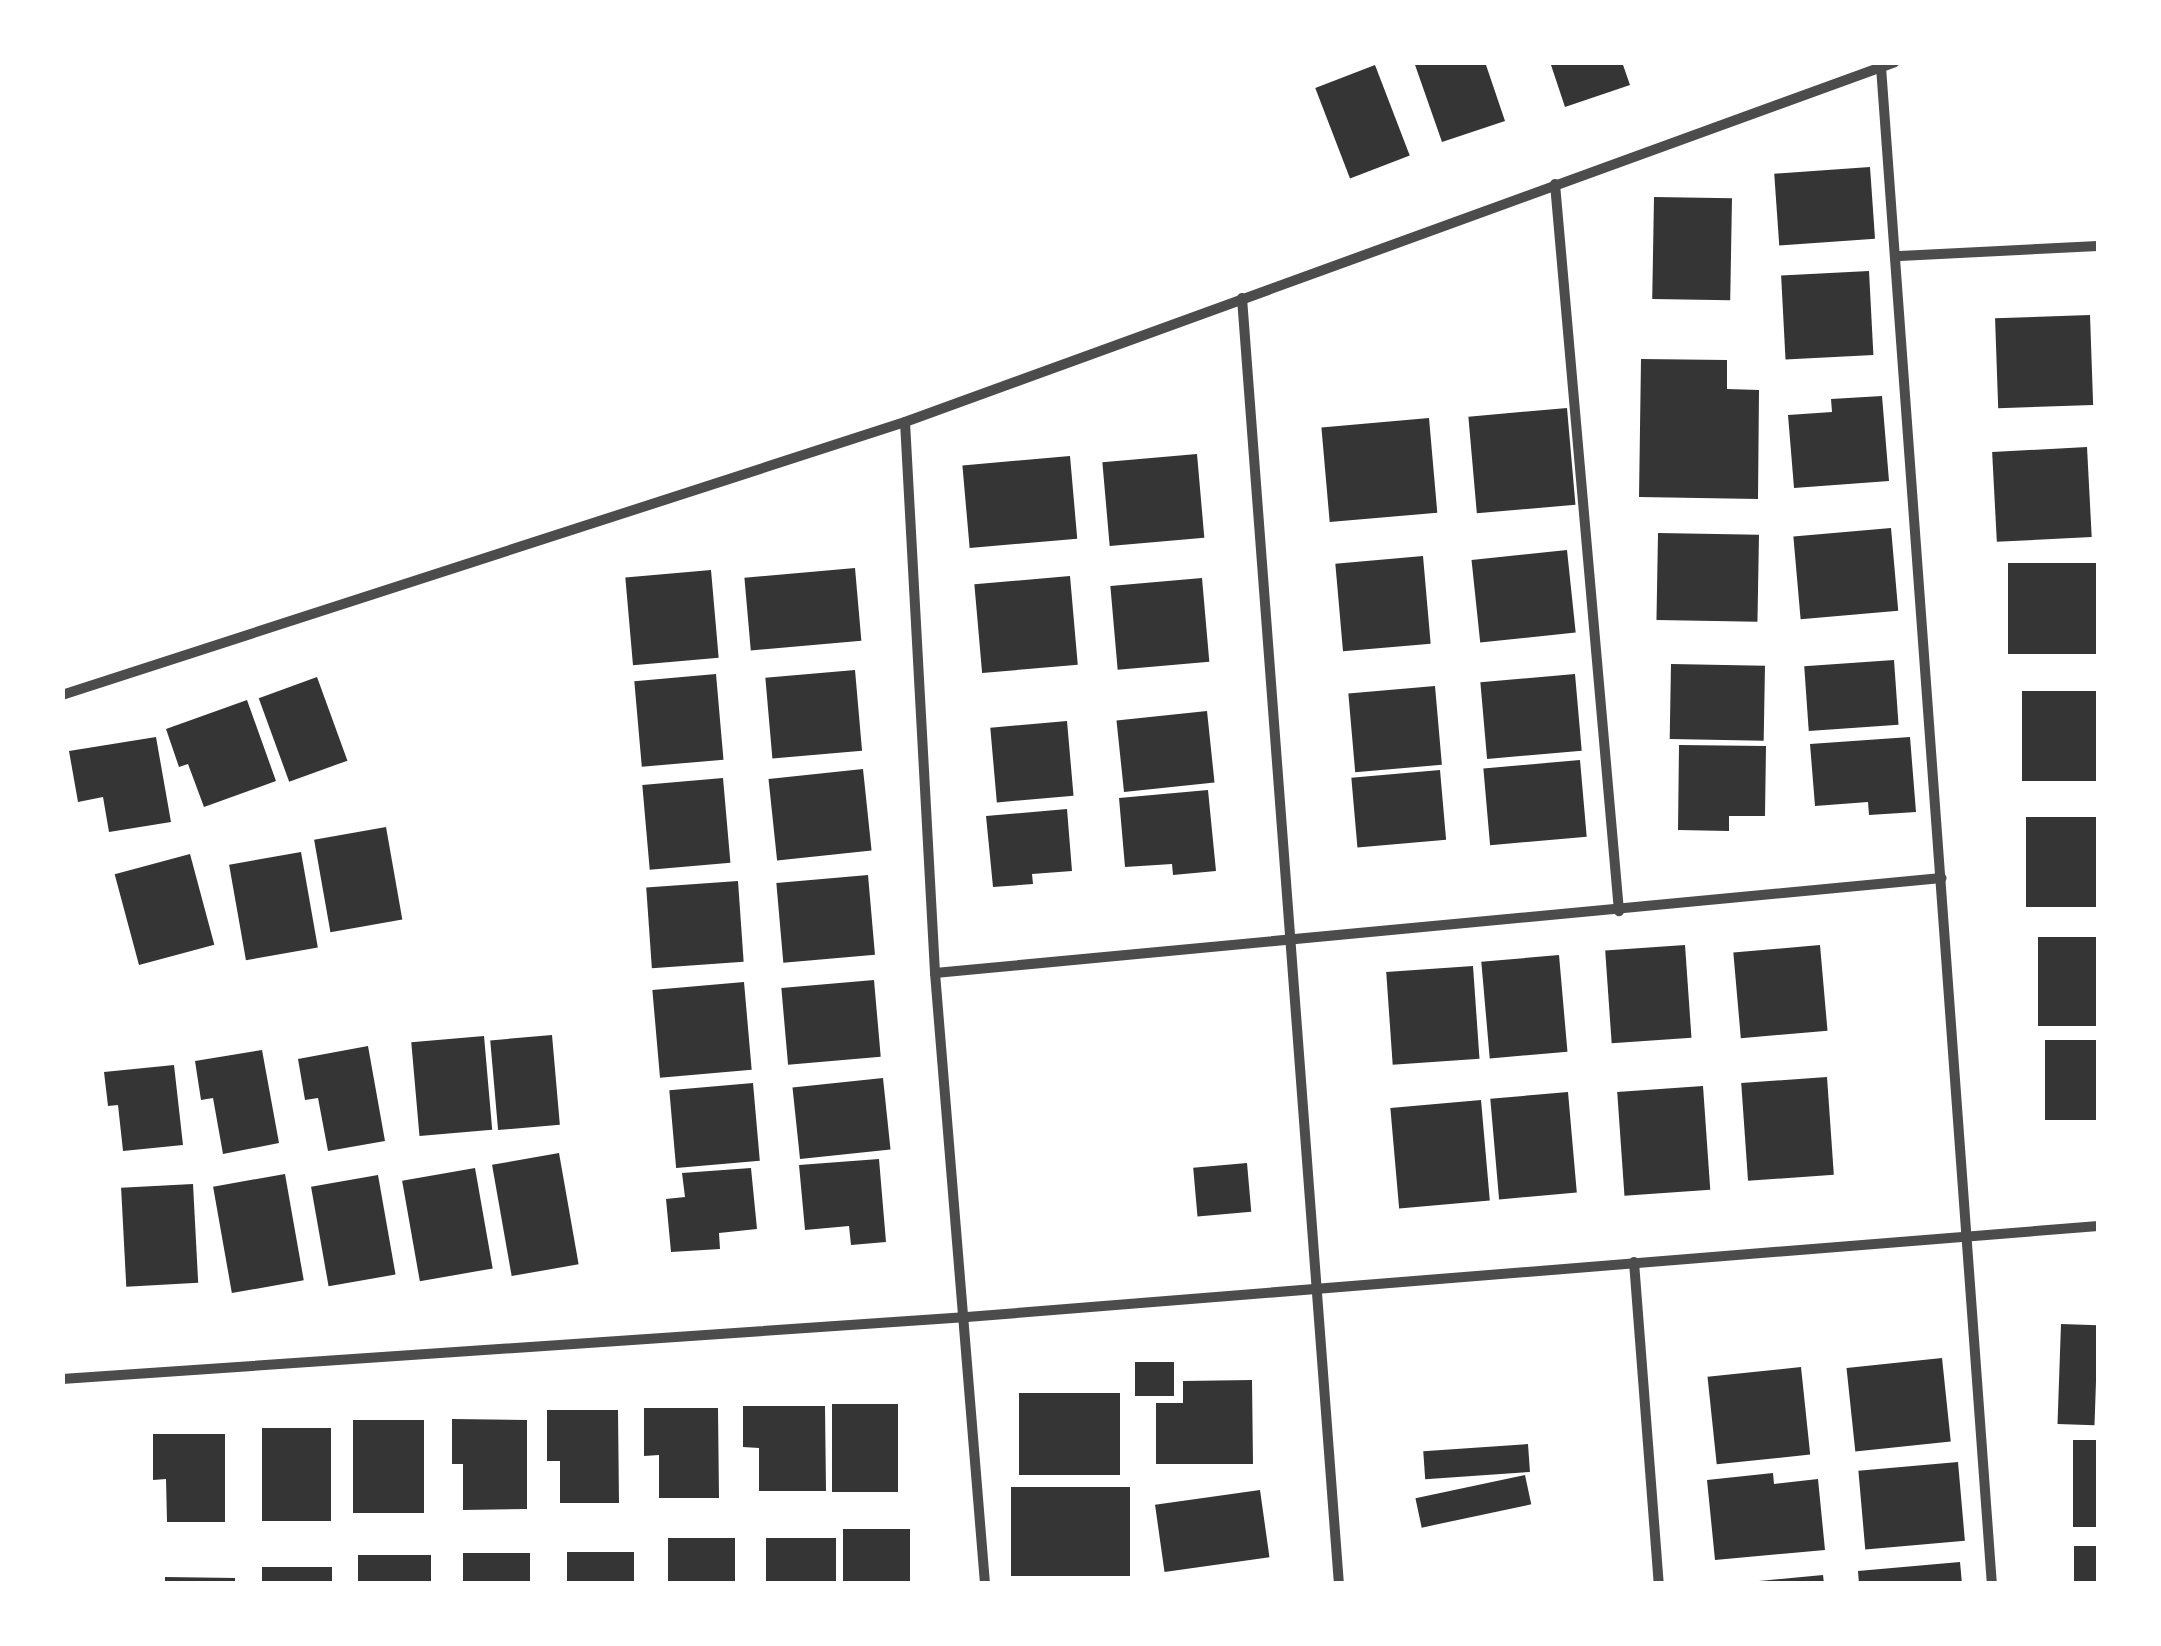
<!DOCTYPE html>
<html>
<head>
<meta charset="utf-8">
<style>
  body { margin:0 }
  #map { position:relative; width:2161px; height:1646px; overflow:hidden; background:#fff; font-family:"PT Sans Narrow",sans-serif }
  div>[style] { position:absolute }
  .building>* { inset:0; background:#353535; transform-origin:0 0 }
  .minor>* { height:10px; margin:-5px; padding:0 5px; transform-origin:5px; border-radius:5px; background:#4c4c4c }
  span { translate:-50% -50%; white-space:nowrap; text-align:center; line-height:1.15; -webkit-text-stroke:9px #fff; paint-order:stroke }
  .frame { position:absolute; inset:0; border:65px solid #fff; pointer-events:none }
</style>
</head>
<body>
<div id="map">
  <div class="building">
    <i style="clip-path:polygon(1414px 62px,1485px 62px,1505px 121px,1442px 142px)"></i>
    <i style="clip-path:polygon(1550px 62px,1622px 62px,1630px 85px,1565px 107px)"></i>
    <i style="left:1375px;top:65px;width:97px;height:64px;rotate:69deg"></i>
    <i style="left:1870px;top:167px;width:72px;height:96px;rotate:86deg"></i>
    <i style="left:1654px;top:197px;width:78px;height:102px;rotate:1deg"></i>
    <i style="left:1869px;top:271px;width:84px;height:88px;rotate:87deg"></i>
    <i style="left:2090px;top:315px;width:90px;height:95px;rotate:88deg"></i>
    <i style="clip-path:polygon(1641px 359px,1727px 360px,1727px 389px,1759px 390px,1758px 499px,1639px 497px)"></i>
    <i style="clip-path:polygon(1882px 396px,1889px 481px,1794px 488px,1788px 415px,1832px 412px,1831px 399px)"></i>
    <i style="left:1567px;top:408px;width:97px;height:99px;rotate:85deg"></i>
    <i style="left:1429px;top:418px;width:95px;height:108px;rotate:85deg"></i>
    <i style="left:2087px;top:447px;width:90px;height:95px;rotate:87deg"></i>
    <i style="left:1197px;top:454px;width:84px;height:95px;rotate:85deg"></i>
    <i style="left:1070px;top:456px;width:83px;height:108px;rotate:85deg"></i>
    <i style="left:1891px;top:528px;width:83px;height:98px;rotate:85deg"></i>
    <i style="left:1658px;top:533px;width:101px;height:87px;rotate:1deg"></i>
    <i style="left:1567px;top:550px;width:83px;height:96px;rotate:84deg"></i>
    <i style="left:1423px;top:556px;width:88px;height:88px;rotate:85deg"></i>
    <i style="left:2098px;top:563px;width:91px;height:90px;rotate:90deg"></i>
    <i style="left:855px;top:568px;width:73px;height:111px;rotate:85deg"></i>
    <i style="left:711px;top:570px;width:88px;height:86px;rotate:85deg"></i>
    <i style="left:1070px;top:576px;width:89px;height:96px;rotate:85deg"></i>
    <i style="left:1202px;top:578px;width:84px;height:92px;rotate:85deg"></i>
    <i style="left:1894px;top:660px;width:65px;height:90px;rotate:86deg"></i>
    <i style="left:1671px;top:664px;width:94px;height:75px;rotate:1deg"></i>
    <i style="left:855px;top:670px;width:81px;height:90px;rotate:85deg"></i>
    <i style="left:716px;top:674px;width:86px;height:82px;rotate:85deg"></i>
    <i style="left:1575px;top:674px;width:77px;height:95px;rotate:85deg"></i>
    <i style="left:317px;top:677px;width:89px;height:62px;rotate:70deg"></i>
    <i style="left:1435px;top:686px;width:79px;height:87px;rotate:85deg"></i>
    <i style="left:2098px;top:691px;width:90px;height:76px;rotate:90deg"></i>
    <i style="clip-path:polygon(247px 700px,276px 781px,204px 807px,188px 764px,179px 767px,166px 729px)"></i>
    <i style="left:1207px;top:711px;width:72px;height:91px;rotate:84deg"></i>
    <i style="left:1067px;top:721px;width:75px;height:77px;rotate:85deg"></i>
    <i style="clip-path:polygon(156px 737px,171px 822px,109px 832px,103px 797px,78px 802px,69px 751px)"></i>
    <i style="clip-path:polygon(1910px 737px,1916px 812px,1869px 815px,1868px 802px,1815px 806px,1810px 744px)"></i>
    <i style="clip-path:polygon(1679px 745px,1766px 746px,1765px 816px,1729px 816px,1729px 831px,1678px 830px)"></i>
    <i style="left:1580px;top:760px;width:77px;height:97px;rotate:85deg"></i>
    <i style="left:863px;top:769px;width:82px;height:95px;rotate:84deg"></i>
    <i style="left:1440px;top:770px;width:70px;height:89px;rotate:85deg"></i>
    <i style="left:723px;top:778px;width:85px;height:81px;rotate:85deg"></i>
    <i style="clip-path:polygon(1208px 790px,1216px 871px,1173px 875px,1172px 864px,1125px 867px,1119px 798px)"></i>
    <i style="clip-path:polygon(1067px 809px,1072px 871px,1032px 874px,1033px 884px,993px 887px,986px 816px)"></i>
    <i style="left:2098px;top:817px;width:90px;height:72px;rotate:90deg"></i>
    <i style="left:386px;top:827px;width:94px;height:73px;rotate:80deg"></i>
    <i style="left:301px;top:852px;width:97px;height:73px;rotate:80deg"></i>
    <i style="left:190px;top:854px;width:94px;height:78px;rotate:75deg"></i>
    <i style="left:868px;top:875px;width:80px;height:92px;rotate:85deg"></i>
    <i style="left:738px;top:881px;width:81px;height:92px;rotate:86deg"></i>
    <i style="left:2098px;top:937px;width:89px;height:60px;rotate:90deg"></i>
    <i style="left:1685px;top:945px;width:93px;height:80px;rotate:86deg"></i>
    <i style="left:1820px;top:945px;width:86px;height:87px;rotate:85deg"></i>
    <i style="left:1559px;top:955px;width:97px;height:78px;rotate:85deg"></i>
    <i style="left:1473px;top:966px;width:93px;height:87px;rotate:86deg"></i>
    <i style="left:874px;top:980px;width:77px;height:93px;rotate:85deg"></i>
    <i style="left:744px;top:982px;width:88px;height:92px;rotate:85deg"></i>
    <i style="left:552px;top:1035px;width:90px;height:62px;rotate:85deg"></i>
    <i style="left:484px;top:1036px;width:94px;height:73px;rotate:85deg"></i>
    <i style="left:2098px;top:1040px;width:80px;height:53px;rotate:90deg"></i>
    <i style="clip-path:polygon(368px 1046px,385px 1141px,328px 1151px,318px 1098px,305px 1100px,298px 1059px)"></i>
    <i style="clip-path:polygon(262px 1050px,279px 1143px,223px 1154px,213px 1098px,201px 1100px,195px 1061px)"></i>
    <i style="clip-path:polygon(174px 1065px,183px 1145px,123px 1151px,118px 1105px,108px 1106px,104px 1072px)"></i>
    <i style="left:1827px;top:1077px;width:98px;height:86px;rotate:86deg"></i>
    <i style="left:883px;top:1078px;width:72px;height:91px;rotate:84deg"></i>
    <i style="left:753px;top:1083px;width:78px;height:84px;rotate:85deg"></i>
    <i style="left:1703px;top:1086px;width:104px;height:86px;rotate:86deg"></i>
    <i style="left:1568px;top:1092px;width:101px;height:78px;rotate:85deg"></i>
    <i style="left:1481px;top:1100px;width:101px;height:91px;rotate:85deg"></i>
    <i style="left:559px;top:1153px;width:113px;height:68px;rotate:80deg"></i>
    <i style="clip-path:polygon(879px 1159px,886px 1242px,851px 1245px,849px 1226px,805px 1230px,799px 1165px)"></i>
    <i style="left:1247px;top:1163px;width:49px;height:54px;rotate:85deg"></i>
    <i style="left:475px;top:1168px;width:102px;height:74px;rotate:80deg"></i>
    <i style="clip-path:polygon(751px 1168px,757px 1229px,719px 1233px,720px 1249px,671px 1252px,666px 1199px,685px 1197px,682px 1173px)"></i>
    <i style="left:285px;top:1174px;width:108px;height:73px;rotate:80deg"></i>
    <i style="left:378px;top:1175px;width:101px;height:68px;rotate:80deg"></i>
    <i style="left:193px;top:1184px;width:99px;height:72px;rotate:87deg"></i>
    <i style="left:2061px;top:1324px;width:37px;height:100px;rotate:2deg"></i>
    <i style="left:1942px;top:1358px;width:84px;height:96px;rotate:84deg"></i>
    <i style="left:1135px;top:1362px;width:39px;height:34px"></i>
    <i style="left:1801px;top:1367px;width:88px;height:94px;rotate:84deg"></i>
    <i style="clip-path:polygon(1252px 1380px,1253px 1464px,1156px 1464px,1156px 1403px,1183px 1403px,1183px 1381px)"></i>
    <i style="left:1120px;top:1393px;width:82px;height:101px;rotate:90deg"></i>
    <i style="left:832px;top:1404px;width:66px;height:88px"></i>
    <i style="clip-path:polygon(743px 1406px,825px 1406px,826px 1491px,759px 1491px,759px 1448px,743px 1447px)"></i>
    <i style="clip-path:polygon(644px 1408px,718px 1408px,719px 1498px,659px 1498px,659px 1455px,644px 1456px)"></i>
    <i style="clip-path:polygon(547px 1410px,618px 1410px,619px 1503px,560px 1503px,560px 1461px,547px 1461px)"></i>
    <i style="clip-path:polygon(452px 1419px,527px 1420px,527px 1509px,463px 1510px,463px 1464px,452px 1464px)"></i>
    <i style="left:424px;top:1420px;width:93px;height:71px;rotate:90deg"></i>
    <i style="left:262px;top:1428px;width:69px;height:93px"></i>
    <i style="clip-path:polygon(153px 1434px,225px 1434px,225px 1522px,167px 1522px,166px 1479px,153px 1480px)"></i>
    <i style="left:2073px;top:1440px;width:25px;height:87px"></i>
    <i style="left:1528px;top:1444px;width:28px;height:105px;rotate:86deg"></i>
    <i style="left:1958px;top:1462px;width:79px;height:100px;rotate:85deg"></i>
    <i style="clip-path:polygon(1773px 1473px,1774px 1484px,1818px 1479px,1825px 1550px,1715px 1560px,1707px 1480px)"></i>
    <i style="left:1525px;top:1475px;width:30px;height:112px;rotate:78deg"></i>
    <i style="left:1011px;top:1487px;width:119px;height:89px"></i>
    <i style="left:1260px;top:1490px;width:68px;height:106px;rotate:82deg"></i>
    <i style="left:843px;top:1529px;width:67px;height:55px"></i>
    <i style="left:668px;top:1538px;width:67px;height:46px"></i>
    <i style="left:766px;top:1538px;width:70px;height:46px"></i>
    <i style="left:2074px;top:1546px;width:24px;height:38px"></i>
    <i style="left:567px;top:1552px;width:67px;height:32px"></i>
    <i style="left:530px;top:1553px;width:31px;height:67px;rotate:90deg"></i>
    <i style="left:358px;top:1555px;width:73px;height:29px"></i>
    <i style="clip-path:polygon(1960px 1562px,1962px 1584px,1859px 1584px,1858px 1571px)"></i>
    <i style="left:262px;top:1567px;width:70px;height:17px"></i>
    <i style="clip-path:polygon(1823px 1575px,1824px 1584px,1759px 1584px,1759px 1581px)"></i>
    <i style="clip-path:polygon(165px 1577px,235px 1578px,235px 1584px,165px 1584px)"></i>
  </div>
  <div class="minor">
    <i style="left:1881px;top:67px;width:1521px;rotate:85.82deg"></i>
    <i style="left:1555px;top:184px;width:730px;rotate:84.97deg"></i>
    <i style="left:1900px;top:256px;width:198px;rotate:-2.9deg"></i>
    <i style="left:1242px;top:298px;width:1290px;rotate:85.69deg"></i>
    <i style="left:905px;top:422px;width:552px;rotate:86.88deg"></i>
    <i style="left:935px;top:973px;width:613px;rotate:85.32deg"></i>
    <i style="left:62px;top:695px;width:886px;rotate:-17.94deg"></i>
    <i style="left:905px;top:422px;width:1053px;rotate:-19.98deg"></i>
    <i style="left:935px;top:973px;width:1011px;rotate:-5.39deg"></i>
    <i style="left:1634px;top:1262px;width:323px;rotate:85.6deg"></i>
    <i style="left:62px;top:1379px;width:907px;rotate:-3.92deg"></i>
    <i style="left:967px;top:1317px;width:1135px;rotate:-4.6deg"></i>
  </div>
  <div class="frame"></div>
</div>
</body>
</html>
